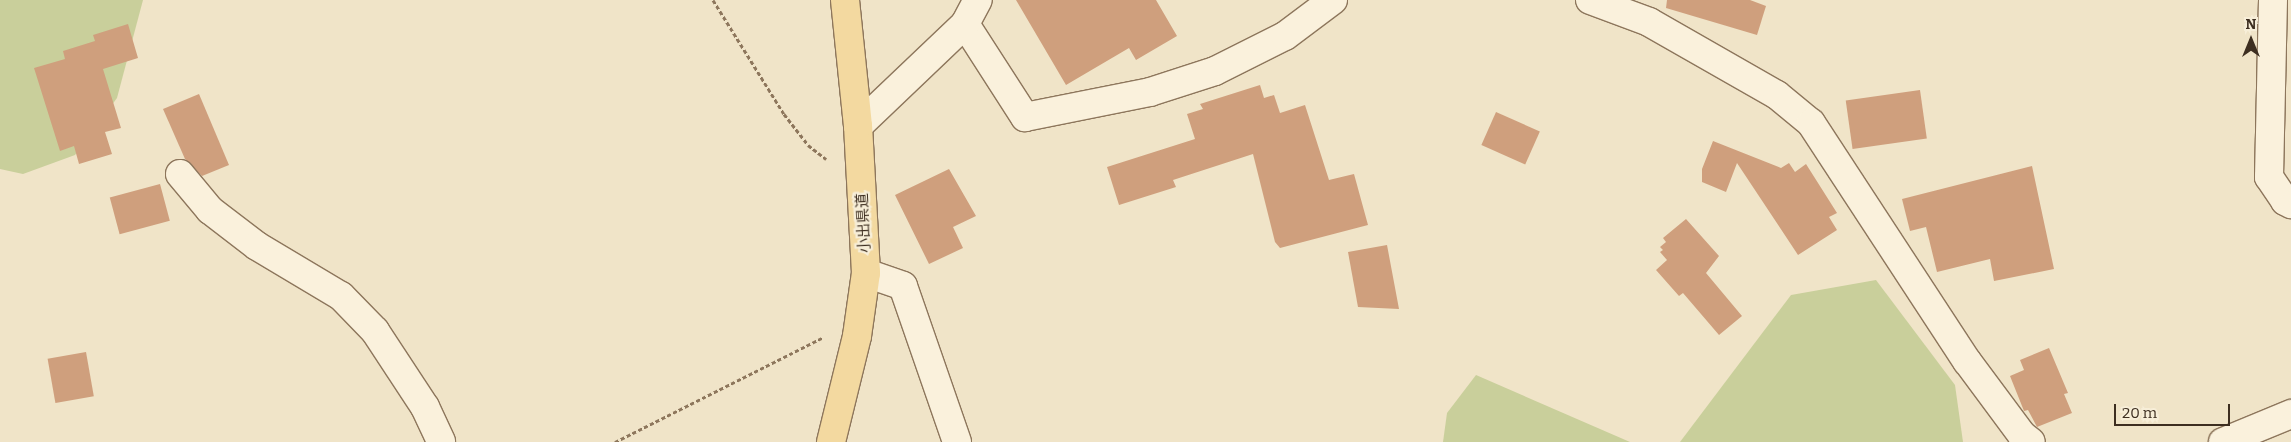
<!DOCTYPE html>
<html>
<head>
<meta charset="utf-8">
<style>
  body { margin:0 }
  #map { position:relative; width:2291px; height:442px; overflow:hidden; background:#f0e4c8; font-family:Bitter,"Noto Sans JP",serif }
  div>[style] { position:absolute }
  .green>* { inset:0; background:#c9cf9b }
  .building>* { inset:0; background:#cf9f7d; transform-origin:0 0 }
  .path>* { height:3px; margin-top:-1.5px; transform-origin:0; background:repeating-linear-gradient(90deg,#8d765c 0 4px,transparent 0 6.5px) }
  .roads { filter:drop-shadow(1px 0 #8d765c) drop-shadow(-1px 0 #8d765c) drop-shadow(0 1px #8d765c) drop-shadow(0 -1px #8d765c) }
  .minor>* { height:28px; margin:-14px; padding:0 14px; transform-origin:14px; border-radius:14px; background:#faf1dc }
  .major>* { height:28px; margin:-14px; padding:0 14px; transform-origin:14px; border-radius:14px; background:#f3d9a0 }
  span { translate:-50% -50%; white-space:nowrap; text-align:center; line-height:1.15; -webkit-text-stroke:4.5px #f7eed8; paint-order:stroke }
  .street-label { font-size:15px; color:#3d2e20 }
  .north { position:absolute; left:2226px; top:15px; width:50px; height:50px; -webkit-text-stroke:4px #f7eed8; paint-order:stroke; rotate:0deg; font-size:14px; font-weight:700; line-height:20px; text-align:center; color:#3d2e20 }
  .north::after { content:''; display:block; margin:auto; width:18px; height:22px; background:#3d2e20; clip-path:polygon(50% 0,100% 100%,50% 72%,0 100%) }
  .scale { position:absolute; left:2114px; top:404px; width:116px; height:22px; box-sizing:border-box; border:2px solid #3d2e20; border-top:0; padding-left:6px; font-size:15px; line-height:18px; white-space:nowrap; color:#3d2e20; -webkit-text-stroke:4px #f7eed8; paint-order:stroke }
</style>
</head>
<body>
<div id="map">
  <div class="green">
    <i style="clip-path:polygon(0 0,143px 0,117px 98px,75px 155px,23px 174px,0 169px)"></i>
    <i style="clip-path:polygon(1876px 280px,1955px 385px,1963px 442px,1680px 442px,1791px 295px)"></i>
    <i style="clip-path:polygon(1476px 375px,1630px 442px,1443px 442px,1447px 413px)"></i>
  </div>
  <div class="building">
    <i style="clip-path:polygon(1016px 0,1156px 0,1177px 36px,1136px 60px,1129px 48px,1066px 85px)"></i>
    <i style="clip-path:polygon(1667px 0,1750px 0,1766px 6px,1757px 35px,1666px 8px)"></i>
    <i style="clip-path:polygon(128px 24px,138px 58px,103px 69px,121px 128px,105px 132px,112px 154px,79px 164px,74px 146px,60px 151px,34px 68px,65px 59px,63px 51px,95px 41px,93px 35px)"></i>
    <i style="clip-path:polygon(1260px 85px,1264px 98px,1274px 95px,1280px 113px,1305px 105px,1329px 180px,1354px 174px,1368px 225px,1280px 248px,1275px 242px,1253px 154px,1173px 180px,1176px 187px,1119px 205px,1107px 167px,1195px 139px,1187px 114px,1203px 109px,1200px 104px)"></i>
    <i style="left:1920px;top:90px;width:49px;height:75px;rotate:82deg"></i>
    <i style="clip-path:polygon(199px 94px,229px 165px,202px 176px,185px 159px,163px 109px)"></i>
    <i style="left:1496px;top:112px;width:48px;height:36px;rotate:24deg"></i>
    <i style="clip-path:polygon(1713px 141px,1781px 168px,1789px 163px,1795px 172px,1806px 164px,1837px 213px,1829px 217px,1837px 230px,1798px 255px,1737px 163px,1726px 192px,1702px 182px,1702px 169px)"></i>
    <i style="clip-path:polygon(2032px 166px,2054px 269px,1994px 281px,1990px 259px,1937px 272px,1926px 227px,1910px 231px,1902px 199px)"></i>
    <i style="clip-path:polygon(949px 169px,976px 216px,953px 227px,963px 248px,929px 264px,895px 195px)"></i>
    <i style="left:160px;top:184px;width:38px;height:52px;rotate:75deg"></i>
    <i style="clip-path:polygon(1686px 219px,1719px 256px,1706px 273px,1742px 316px,1719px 335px,1683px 293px,1679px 296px,1656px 270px,1667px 260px,1660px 252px,1663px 250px,1660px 247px,1666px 242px,1663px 238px)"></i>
    <i style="clip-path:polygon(1387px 245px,1399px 309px,1358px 307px,1348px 252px)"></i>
    <i style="clip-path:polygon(2049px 348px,2068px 393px,2064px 394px,2072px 413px,2037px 427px,2028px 410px,2024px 411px,2010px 376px,2024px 370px,2020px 360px)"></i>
    <i style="left:86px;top:352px;width:45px;height:39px;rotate:80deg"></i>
  </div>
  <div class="path">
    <i style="left:713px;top:0;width:134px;rotate:58.1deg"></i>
    <i style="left:784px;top:114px;width:39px;rotate:52deg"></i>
    <i style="left:808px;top:145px;width:23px;rotate:38deg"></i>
    <i style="left:615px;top:442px;width:232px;rotate:-26.7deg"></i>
  </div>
  <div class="roads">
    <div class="minor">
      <i style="left:1590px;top:0;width:63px;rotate:20.4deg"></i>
      <i style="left:1649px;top:22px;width:147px;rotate:29.7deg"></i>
      <i style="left:1777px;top:95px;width:44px;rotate:39.5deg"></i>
      <i style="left:1811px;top:123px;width:285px;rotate:56.8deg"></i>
      <i style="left:1967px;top:361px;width:92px;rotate:53.4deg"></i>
      <i style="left:2022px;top:435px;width:11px;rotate:38deg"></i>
      <i style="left:2273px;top:0;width:177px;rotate:91.3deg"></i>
      <i style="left:2269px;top:177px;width:29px;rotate:56deg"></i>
      <i style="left:2285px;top:201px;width:7px;rotate:27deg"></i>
      <i style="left:965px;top:24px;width:111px;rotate:57.2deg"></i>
      <i style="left:1025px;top:117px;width:127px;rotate:-11.3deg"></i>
      <i style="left:1150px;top:92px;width:68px;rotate:-17.9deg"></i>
      <i style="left:1215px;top:71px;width:78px;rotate:-26.6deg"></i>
      <i style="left:1285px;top:36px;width:60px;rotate:-36.9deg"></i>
      <i style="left:858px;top:126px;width:148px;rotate:-43.6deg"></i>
      <i style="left:965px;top:24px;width:27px;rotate:-62deg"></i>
      <i style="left:180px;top:174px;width:47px;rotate:50.2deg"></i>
      <i style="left:210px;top:210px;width:59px;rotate:37.5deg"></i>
      <i style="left:257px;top:246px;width:98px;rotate:30.8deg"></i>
      <i style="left:341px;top:296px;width:49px;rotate:45.8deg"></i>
      <i style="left:375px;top:331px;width:91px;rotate:56.7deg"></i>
      <i style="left:425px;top:407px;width:38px;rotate:65deg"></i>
      <i style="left:866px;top:273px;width:39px;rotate:19deg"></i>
      <i style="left:903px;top:286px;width:165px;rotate:70.9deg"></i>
      <i style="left:2223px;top:442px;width:74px;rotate:-22.4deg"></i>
    </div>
    <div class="major">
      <i style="left:831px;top:442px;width:109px;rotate:-76.2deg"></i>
      <i style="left:857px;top:336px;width:64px;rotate:-81.9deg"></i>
      <i style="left:866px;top:273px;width:147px;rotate:-93.1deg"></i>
      <i style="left:858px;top:126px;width:127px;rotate:-95.9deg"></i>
    </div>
  </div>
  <div class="street-label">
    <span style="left:864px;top:223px;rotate:-93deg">小出県道</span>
  </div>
  <div class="north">N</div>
  <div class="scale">20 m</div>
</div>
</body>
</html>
